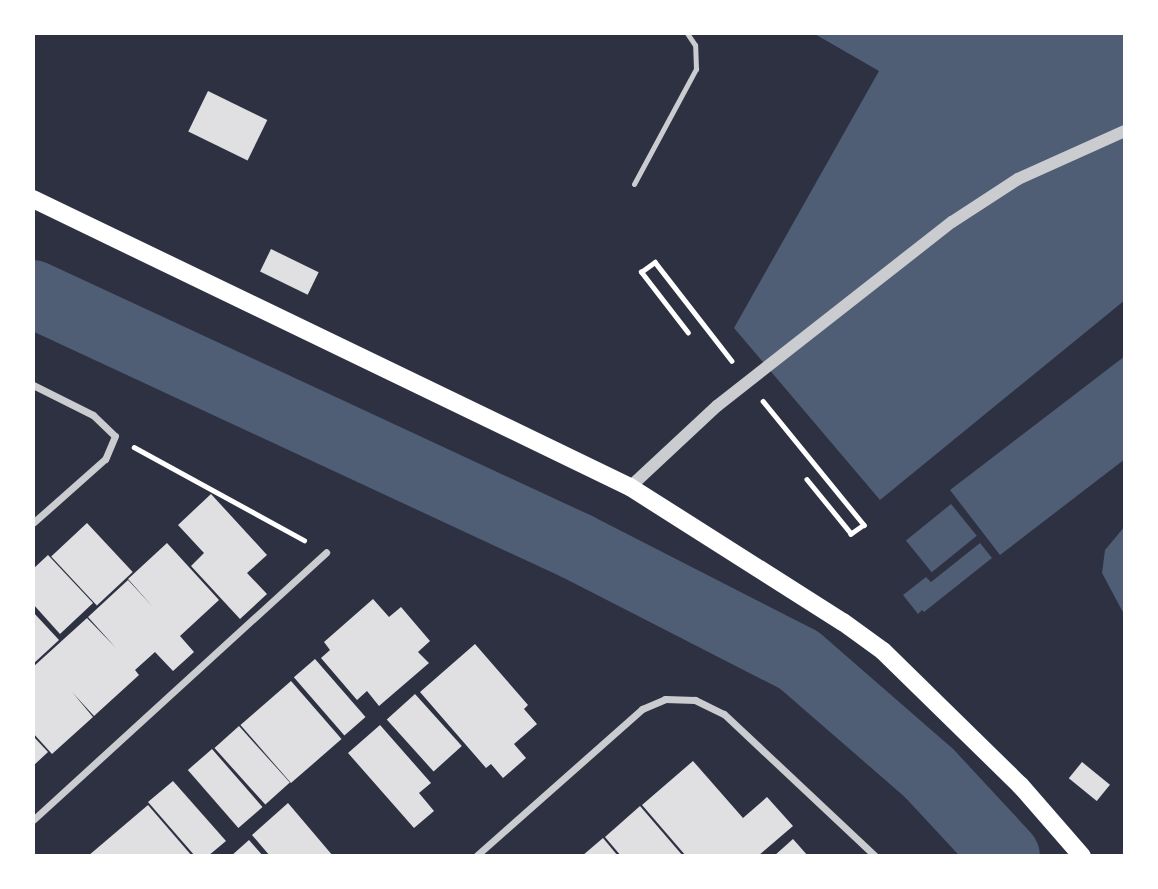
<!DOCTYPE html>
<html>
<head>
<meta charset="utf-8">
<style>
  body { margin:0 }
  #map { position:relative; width:1158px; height:889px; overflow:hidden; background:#2d3142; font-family:Cabin,sans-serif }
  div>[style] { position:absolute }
  .water>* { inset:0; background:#4f5d75; transform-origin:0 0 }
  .river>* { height:68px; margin:-34px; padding:0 34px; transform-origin:34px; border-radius:34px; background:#4f5d75 }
  .building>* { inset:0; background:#e0e0e3; transform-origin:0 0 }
  .path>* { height:4.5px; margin:-2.25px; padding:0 2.25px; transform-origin:2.25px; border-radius:2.25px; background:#fff }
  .service>* { height:5px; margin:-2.5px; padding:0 2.5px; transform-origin:2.5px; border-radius:2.5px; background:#caccd0 }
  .minor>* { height:7px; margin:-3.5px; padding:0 3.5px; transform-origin:3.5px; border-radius:3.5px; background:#caccd0 }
  .tertiary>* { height:12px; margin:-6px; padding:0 6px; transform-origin:6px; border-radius:6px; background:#caccd0 }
  .primary>* { height:18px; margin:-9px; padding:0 9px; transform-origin:9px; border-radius:9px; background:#fff }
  span { translate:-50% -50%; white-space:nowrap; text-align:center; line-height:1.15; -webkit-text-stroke:6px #fff; paint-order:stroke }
  .frame { position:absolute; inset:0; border:35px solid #fff; pointer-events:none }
</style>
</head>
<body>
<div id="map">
  <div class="water">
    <i style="clip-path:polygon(813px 33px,1125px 33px,1125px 300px,880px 500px,734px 328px,879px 71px)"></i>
    <i style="clip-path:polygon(1125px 356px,1125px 459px,1000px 555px,950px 490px)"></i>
    <i style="left:951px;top:504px;width:41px;height:58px;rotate:51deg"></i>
    <i style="clip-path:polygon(1125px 526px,1125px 616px,1102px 573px,1105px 550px)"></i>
    <i style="clip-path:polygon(980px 543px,992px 558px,924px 612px,922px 610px,918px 614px,903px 595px,926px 577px,931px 582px)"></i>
  </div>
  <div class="river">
    <i style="left:33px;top:294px;width:599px;rotate:24.9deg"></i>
    <i style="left:576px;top:546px;width:250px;rotate:27.1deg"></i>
    <i style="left:799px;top:660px;width:172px;rotate:41deg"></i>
    <i style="left:929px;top:773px;width:113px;rotate:47.1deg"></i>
  </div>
  <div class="building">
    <i style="left:208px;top:91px;width:66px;height:45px;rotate:26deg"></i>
    <i style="left:271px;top:249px;width:53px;height:25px;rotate:26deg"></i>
    <i style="clip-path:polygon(211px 494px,267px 555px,247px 573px,267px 594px,240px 619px,191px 566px,204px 553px,178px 525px)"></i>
    <i style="left:87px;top:523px;width:67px;height:49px;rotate:47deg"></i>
    <i style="clip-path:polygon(167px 543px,219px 600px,180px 636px,194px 652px,173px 671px,155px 652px,135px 670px,139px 675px,94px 716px,72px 692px,93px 717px,52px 754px,33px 733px,33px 667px,87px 618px,116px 648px,88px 617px,128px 580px,153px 607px,128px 579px)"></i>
    <i style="clip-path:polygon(48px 555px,93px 603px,60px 634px,33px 604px,33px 569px)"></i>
    <i style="clip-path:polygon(373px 599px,389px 617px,401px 607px,430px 641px,418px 652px,429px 663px,379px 706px,367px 691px,357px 700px,321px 658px,330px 650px,324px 642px)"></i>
    <i style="clip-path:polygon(33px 612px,59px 640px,33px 664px)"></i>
    <i style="clip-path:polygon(475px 644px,528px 705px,524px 709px,537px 724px,514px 744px,526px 758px,503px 778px,491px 764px,486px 768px,420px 692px)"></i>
    <i style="left:315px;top:659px;width:77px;height:28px;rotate:49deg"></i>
    <i style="left:291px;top:681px;width:77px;height:67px;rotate:49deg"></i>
    <i style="left:415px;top:694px;width:70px;height:38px;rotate:48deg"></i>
    <i style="clip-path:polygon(380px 725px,431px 783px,419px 793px,434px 811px,414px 828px,348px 753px)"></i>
    <i style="left:239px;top:726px;width:76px;height:33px;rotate:48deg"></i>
    <i style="clip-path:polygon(33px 736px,48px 752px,33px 766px)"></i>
    <i style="left:212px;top:749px;width:77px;height:32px;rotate:49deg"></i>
    <i style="clip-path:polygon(693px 761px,743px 818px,767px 797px,793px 826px,758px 856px,686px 856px,642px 805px)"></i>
    <i style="left:1082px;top:762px;width:36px;height:21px;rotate:39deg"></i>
    <i style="clip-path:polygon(173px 781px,226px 841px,208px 856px,195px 856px,148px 802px)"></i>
    <i style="clip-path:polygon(288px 803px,333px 856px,270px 856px,252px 835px)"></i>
    <i style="clip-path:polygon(148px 805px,192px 856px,88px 856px)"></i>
    <i style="clip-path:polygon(640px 806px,683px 856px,621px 856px,605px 837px)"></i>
    <i style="clip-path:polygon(603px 838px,618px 856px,582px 856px)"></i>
    <i style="clip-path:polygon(793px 839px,808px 856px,774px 856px)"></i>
    <i style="clip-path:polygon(249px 840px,263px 856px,231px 856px)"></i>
  </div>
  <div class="path">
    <i style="left:688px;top:333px;width:77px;rotate:-127.6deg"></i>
    <i style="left:641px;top:272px;width:17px;rotate:-36deg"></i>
    <i style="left:655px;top:262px;width:125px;rotate:52.1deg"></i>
    <i style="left:763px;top:401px;width:160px;rotate:50.8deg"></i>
    <i style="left:864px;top:525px;width:16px;rotate:145deg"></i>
    <i style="left:851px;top:534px;width:70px;rotate:-129.2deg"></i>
    <i style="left:134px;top:447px;width:194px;rotate:28.7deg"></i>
  </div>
  <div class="service">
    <i style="left:634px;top:184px;width:131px;rotate:-61.7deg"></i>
    <i style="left:696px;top:69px;width:24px;rotate:-92deg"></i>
    <i style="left:695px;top:45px;width:14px;rotate:-124deg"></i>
  </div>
  <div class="minor">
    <i style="left:33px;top:385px;width:67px;rotate:26.6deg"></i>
    <i style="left:93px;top:415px;width:30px;rotate:44deg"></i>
    <i style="left:115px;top:436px;width:25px;rotate:113deg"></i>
    <i style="left:105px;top:459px;width:96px;rotate:138.4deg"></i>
    <i style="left:33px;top:820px;width:397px;rotate:-42.4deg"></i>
    <i style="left:476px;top:856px;width:222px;rotate:-41.5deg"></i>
    <i style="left:642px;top:709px;width:25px;rotate:-23deg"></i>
    <i style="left:665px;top:699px;width:30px;rotate:2deg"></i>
    <i style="left:695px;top:700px;width:32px;rotate:26deg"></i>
    <i style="left:724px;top:714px;width:207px;rotate:43.2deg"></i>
  </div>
  <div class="tertiary">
    <i style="left:630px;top:487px;width:119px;rotate:-43deg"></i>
    <i style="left:717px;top:406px;width:298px;rotate:-38.1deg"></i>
    <i style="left:952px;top:222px;width:79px;rotate:-33.1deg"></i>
    <i style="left:1018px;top:179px;width:117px;rotate:-24.2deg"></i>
  </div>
  <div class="primary">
    <i style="left:33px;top:199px;width:663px;rotate:25.75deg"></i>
    <i style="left:630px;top:487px;width:252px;rotate:32.4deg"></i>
    <i style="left:843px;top:622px;width:49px;rotate:35.9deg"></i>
    <i style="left:883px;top:651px;width:192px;rotate:44.4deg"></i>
    <i style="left:1020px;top:785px;width:94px;rotate:48.9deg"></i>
  </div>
  <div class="frame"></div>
</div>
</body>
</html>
